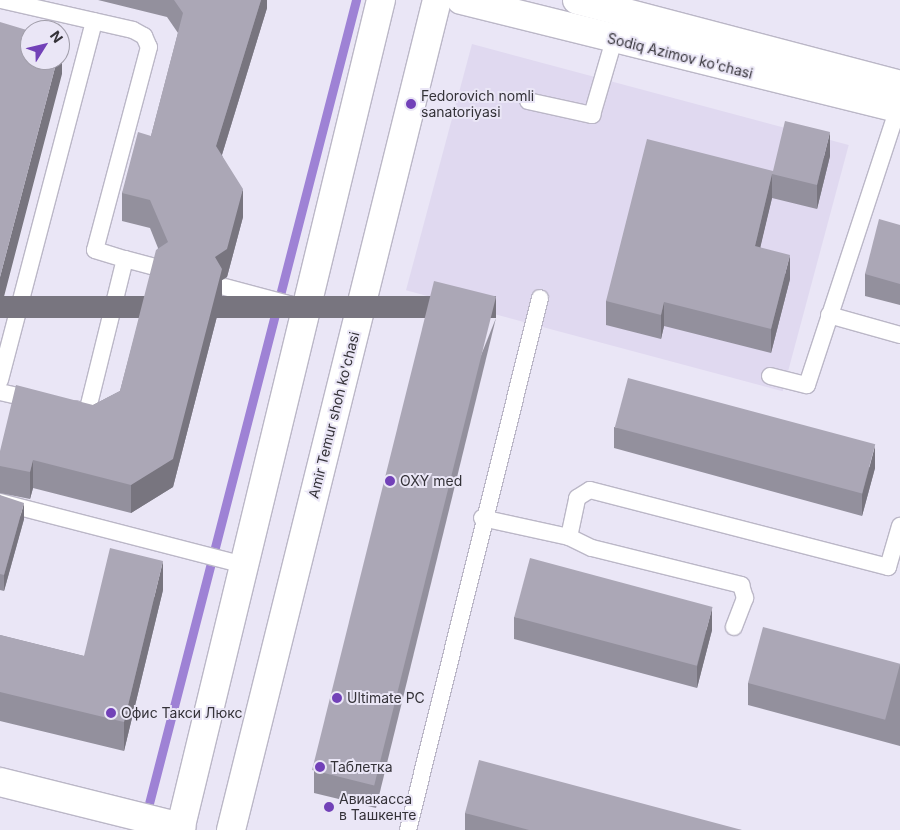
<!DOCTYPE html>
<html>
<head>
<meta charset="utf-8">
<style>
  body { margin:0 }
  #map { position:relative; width:900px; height:830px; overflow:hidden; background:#eae6f6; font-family:Inter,sans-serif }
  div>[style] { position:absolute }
  .built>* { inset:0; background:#e0d9f0; transform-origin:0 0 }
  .stream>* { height:9px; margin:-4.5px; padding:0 4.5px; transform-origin:4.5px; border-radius:4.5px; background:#9e82d5 }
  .roads { filter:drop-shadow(1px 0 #bbb7c7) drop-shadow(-1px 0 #bbb7c7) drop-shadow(0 1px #bbb7c7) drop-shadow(0 -1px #bbb7c7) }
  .service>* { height:16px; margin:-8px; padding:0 8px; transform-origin:8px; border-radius:8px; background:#fff }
  .minor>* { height:28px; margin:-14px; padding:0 14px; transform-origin:14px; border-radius:14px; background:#fff }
  .secondary>* { height:28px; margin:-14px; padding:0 14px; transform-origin:14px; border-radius:14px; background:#fff }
  .wall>* { inset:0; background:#93909d }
  .shaded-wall>* { inset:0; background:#78757f; transform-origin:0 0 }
  .building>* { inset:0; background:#aba7b6; transform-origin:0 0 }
  .dots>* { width:14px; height:14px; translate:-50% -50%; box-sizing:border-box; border:2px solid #eae6f6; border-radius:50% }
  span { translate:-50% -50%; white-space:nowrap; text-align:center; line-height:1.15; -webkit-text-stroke:4px #eae6f6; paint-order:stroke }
  .street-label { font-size:14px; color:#343238 }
  .poi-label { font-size:14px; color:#343238 }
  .left { translate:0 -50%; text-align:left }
  .north { position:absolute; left:20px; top:20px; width:50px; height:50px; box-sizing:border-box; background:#eae6f6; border:1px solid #a19eaa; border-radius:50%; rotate:54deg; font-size:14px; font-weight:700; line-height:20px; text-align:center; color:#343238 }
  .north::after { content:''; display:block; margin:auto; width:18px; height:22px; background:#7241b8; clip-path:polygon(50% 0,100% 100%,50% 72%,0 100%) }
</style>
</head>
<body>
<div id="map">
  <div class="built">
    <i style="left:472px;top:44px;width:390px;height:255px;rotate:15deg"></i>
  </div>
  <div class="stream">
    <i style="left:146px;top:815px;width:842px;rotate:-75.55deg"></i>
  </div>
  <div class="roads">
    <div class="service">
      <i style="left:1px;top:0;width:135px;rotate:12.8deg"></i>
      <i style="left:133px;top:30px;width:13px;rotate:29deg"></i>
      <i style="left:144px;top:36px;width:12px;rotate:66deg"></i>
      <i style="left:149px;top:47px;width:210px;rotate:104.9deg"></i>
      <i style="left:95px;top:250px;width:31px;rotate:17deg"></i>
      <i style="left:125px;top:259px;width:158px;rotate:103.9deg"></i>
      <i style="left:87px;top:412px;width:13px;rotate:-167deg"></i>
      <i style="left:528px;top:101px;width:66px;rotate:12.3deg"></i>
      <i style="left:592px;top:115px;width:78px;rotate:-73.7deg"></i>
      <i style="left:125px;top:259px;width:34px;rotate:15deg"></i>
      <i style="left:225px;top:287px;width:85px;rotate:15deg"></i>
      <i style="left:829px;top:315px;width:74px;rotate:15.7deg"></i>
      <i style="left:770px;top:376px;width:38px;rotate:14deg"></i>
      <i style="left:807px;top:385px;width:292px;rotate:-71.8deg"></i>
      <i style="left:0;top:380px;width:371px;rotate:-75.3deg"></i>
      <i style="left:0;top:392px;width:37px;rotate:13deg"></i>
      <i style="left:0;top:502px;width:252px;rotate:14.5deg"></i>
      <i style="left:482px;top:518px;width:89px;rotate:12.3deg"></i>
      <i style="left:569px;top:537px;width:40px;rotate:-78deg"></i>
      <i style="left:577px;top:498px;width:15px;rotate:-32deg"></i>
      <i style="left:590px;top:490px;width:308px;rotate:14.5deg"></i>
      <i style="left:888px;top:567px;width:43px;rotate:-73.7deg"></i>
      <i style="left:569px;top:537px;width:25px;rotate:26deg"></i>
      <i style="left:592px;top:548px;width:154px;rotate:13.9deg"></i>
      <i style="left:741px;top:585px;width:14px;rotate:73deg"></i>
      <i style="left:745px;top:598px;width:31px;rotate:111deg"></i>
      <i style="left:408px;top:830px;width:548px;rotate:-76.07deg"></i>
    </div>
    <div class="minor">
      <i style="left:0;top:782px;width:187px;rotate:14deg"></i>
    </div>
    <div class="secondary">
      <i style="left:461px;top:0;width:452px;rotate:13.9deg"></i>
      <i style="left:577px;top:0;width:334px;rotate:14.7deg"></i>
      <i style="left:180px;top:830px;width:854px;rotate:-76.39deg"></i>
      <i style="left:231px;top:830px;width:855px;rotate:-76.06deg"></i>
    </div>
  </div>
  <div class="wall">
    <i style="clip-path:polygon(98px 0,267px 0,267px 8px,222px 155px,243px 217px,227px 277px,222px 280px,222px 297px,173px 487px,131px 513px,33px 488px,30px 499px,0 493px,0 466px,93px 405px,120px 391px,158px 248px,150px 228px,122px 221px,122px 193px,151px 136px,178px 33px,167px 17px)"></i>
    <i style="clip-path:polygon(830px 156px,817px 209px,772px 198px,760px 247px,790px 279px,771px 353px,664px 326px,661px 339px,606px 325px,606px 301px,773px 171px)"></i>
    <i style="clip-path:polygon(900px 225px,900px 305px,865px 296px,865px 274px)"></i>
    <i style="clip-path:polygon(496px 318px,376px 808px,314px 793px,314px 771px)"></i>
    <i style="clip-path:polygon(614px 427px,875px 468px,862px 516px,614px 448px)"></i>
    <i style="clip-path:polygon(0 495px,24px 519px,4px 591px,0 590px)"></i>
    <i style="clip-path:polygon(163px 590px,124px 751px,0 721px,0 635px,84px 656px)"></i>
    <i style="clip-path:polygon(514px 617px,712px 630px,697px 688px,514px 639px)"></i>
    <i style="clip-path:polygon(900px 664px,900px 746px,748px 705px,748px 683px)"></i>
    <i style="clip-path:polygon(465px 813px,742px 830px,465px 830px)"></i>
  </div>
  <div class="shaded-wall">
    <i style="clip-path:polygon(261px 0,267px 0,267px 8px,216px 174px,216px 146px)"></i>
    <i style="clip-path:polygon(62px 39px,62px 74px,0 312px,0 277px,57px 60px,60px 60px,60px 48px)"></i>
    <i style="clip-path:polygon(830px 132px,830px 156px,817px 209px,817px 185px)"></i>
    <i style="clip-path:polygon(772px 174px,772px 198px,755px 270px,755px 246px)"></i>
    <i style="clip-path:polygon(243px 189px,243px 217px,227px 277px,222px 280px,222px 297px,173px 487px,131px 513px,131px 485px,215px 257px)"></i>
    <i style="clip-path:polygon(790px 255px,790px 279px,771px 353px,771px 329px)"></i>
    <i style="left:496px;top:296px;width:22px;height:504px;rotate:90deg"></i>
    <i style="clip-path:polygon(664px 302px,664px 326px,661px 339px,661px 315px)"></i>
    <i style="clip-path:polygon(875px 446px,875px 468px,862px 516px,862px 495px)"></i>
    <i style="clip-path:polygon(33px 460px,33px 488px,30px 499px,30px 472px)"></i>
    <i style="clip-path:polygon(24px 503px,24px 519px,4px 591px,4px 575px)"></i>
    <i style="clip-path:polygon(163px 561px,163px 590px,124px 751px,124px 722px)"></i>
    <i style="clip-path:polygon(712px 608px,712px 630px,697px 688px,697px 667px)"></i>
  </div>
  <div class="building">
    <i style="clip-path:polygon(174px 0,261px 0,216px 146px,243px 189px,227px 249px,215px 257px,222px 269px,173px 459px,131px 485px,33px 460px,30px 472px,0 466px,0 451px,16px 385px,93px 405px,120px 391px,156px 250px,168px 242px,150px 200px,122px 193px,138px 132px,151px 136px,183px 13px)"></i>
    <i style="clip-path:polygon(0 22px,30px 31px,30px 60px,57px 60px,0 277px)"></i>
    <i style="clip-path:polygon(60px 39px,62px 39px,60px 48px)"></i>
    <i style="clip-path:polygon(785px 121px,830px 132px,817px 185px,772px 174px,755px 246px,790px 255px,771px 329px,664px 302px,661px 315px,606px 301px,647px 139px,773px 171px)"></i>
    <i style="clip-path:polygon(879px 219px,900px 225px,900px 284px,865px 274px)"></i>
    <i style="left:434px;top:281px;width:64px;height:504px;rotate:14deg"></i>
    <i style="left:628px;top:378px;width:256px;height:51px;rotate:15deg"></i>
    <i style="clip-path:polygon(0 495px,24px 503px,4px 575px,0 574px)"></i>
    <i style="clip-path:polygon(110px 548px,163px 561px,124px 722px,0 692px,0 635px,84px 656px)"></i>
    <i style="left:530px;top:558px;width:189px;height:61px;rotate:15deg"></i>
    <i style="left:763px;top:627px;width:142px;height:58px;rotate:15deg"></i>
    <i style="clip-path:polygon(479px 760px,742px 830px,529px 830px,465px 813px)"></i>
  </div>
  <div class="dots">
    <i style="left:411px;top:104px;background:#7241b8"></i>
    <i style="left:390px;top:481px;background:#7241b8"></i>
    <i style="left:337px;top:698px;background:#7241b8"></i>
    <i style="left:111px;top:713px;background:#7241b8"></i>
    <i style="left:320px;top:767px;background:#7241b8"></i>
    <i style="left:329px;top:807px;background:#7241b8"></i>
  </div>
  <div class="street-label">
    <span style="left:680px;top:56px;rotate:14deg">Sodiq Azimov ko'chasi</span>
    <span style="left:334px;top:415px;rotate:-76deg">Amir Temur shoh ko'chasi</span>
  </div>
  <div class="poi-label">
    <span class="left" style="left:421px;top:104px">Fedorovich nomli<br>sanatoriyasi</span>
    <span class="left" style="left:400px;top:481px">OXY med</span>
    <span class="left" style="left:347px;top:698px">Ultimate PC</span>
    <span class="left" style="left:121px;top:713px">Офис Такси Люкс</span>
    <span class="left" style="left:330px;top:767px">Таблетка</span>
    <span class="left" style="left:339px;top:807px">Авиакасса<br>в Ташкенте</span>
  </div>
  <div class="north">N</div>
</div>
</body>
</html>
